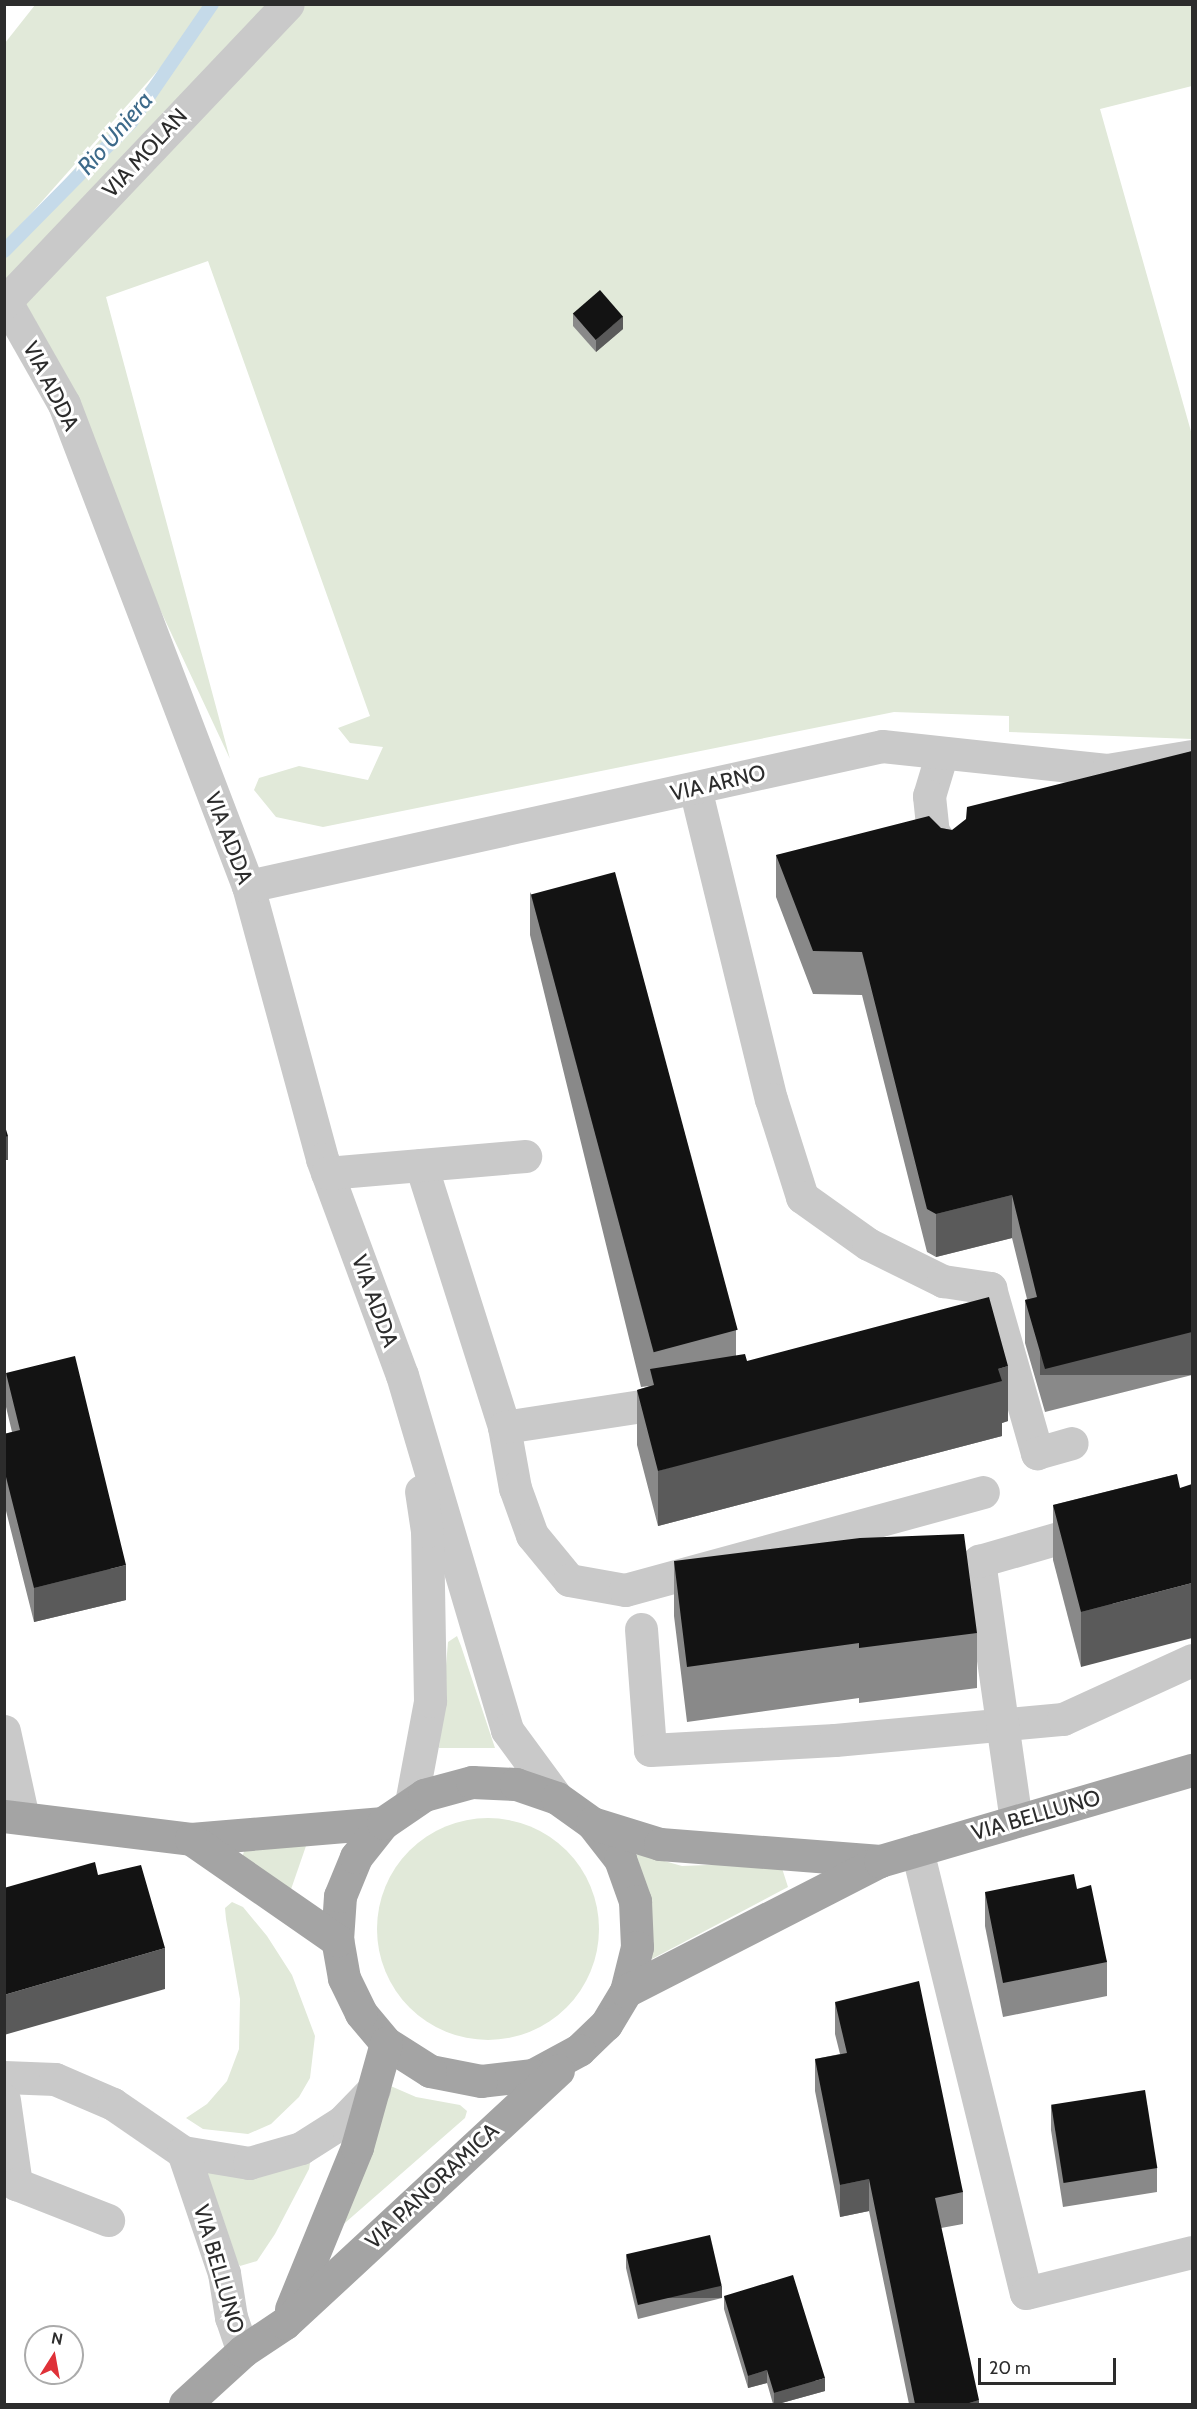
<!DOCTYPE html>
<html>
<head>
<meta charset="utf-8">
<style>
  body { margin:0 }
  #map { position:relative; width:1197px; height:2409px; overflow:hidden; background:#fff; font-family:Cabin,sans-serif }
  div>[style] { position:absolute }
  .green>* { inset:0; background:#e1e9d9 }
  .round { border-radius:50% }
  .stream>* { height:14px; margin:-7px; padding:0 7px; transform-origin:7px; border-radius:7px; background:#c5dae9 }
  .minor>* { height:33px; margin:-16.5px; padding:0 16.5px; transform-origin:16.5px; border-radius:16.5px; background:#c9c9c9 }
  .major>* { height:33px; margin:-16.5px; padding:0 16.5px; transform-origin:16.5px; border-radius:16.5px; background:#a4a4a4 }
  .wall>* { inset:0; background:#898989 }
  .shaded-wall>* { inset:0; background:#5a5a5a; transform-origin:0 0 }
  .building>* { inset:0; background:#131313; transform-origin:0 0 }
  span { translate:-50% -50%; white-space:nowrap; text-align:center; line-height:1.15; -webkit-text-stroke:6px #fff; paint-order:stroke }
  .street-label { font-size:22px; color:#2c2c2c }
  .water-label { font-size:24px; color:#3d6a8a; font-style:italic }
  .frame { position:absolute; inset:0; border:6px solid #2c2c2c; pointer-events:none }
  .north { position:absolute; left:24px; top:2325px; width:60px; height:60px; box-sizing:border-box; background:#fff; border:2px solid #ababab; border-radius:50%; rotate:11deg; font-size:16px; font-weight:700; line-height:24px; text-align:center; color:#2c2c2c }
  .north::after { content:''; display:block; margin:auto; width:21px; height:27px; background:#df3138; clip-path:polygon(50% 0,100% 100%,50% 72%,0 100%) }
  .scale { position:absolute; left:978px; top:2358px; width:138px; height:27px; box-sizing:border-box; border:3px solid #2c2c2c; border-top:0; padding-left:8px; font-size:18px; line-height:21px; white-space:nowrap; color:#2c2c2c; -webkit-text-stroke:4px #fff; paint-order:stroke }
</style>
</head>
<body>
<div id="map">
  <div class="green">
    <i style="clip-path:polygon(35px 5px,216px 5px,5px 243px,5px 43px)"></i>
    <i style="clip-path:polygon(218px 5px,1192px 5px,1192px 86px,1100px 109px,1192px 435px,1192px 739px,1009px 732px,1009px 716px,894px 712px,323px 827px,276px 817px,254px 790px,259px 778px,299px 766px,368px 780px,383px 747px,350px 743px,338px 728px,370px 716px,208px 261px,106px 297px,230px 759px,64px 404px,5px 301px,5px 248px)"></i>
    <i style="clip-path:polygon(457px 1636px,461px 1646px,495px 1748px,439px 1748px,448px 1642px)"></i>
    <i class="round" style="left:377px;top:1818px;width:222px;height:222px"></i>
    <i style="clip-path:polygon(248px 1839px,306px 1846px,288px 1898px,240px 1864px)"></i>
    <i style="clip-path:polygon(636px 1853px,682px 1866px,780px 1862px,788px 1887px,650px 1960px,650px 1903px)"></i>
    <i style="clip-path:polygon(232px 1902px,243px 1907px,267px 1936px,292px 1975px,315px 2036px,310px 2078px,299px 2097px,271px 2124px,248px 2134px,203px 2129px,186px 2118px,207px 2104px,227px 2081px,239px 2049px,240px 1999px,226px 1919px,225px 1908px)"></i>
    <i style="clip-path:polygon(386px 2084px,416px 2097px,460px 2105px,467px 2111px,465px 2118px,330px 2236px)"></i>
    <i style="clip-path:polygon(313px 2146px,309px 2169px,275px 2234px,257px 2261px,240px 2266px,229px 2252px,199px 2167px)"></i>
  </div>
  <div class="stream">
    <i style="left:4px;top:251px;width:181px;rotate:-45.4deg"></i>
    <i style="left:131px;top:122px;width:143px;rotate:-55.5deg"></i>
  </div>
  <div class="minor">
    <i style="left:6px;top:302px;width:117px;rotate:60.4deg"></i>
    <i style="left:64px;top:404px;width:516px;rotate:69.11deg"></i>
    <i style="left:248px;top:886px;width:283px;rotate:74.8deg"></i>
    <i style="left:322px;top:1159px;width:230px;rotate:69.7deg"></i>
    <i style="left:402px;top:1375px;width:370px;rotate:73.5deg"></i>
    <i style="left:507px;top:1730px;width:84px;rotate:53.7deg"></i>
    <i style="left:4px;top:303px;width:412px;rotate:-46.5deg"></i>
    <i style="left:942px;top:753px;width:45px;rotate:106.8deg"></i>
    <i style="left:929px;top:796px;width:36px;rotate:84deg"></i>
    <i style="left:933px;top:832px;width:27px;rotate:54deg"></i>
    <i style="left:695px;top:788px;width:320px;rotate:76.3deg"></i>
    <i style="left:771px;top:1099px;width:103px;rotate:72.4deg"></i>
    <i style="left:802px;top:1197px;width:81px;rotate:35.5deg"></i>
    <i style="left:868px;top:1244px;width:84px;rotate:26.3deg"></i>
    <i style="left:943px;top:1281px;width:48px;rotate:8.5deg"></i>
    <i style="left:990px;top:1288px;width:172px;rotate:74.1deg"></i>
    <i style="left:1037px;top:1453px;width:36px;rotate:-16deg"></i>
    <i style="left:248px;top:886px;width:649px;rotate:-12.45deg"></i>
    <i style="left:882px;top:746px;width:226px;rotate:6.1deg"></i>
    <i style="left:1107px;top:770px;width:86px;rotate:-9.4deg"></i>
    <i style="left:421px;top:1165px;width:275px;rotate:72.4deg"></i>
    <i style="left:504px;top:1427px;width:62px;rotate:79.8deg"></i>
    <i style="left:515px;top:1488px;width:50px;rotate:70.1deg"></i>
    <i style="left:532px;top:1535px;width:58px;rotate:50.6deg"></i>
    <i style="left:569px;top:1580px;width:57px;rotate:10.1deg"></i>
    <i style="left:625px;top:1590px;width:371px;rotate:-15.3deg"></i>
    <i style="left:327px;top:1173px;width:199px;rotate:-4.9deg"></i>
    <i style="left:504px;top:1427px;width:178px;rotate:-8.7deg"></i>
    <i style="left:641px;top:1629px;width:121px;rotate:85.7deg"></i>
    <i style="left:650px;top:1750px;width:185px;rotate:-3.1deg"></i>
    <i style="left:835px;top:1740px;width:229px;rotate:-5.3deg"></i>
    <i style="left:1063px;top:1719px;width:142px;rotate:-24.6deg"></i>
    <i style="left:4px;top:1731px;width:89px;rotate:77.7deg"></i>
    <i style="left:411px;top:1803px;width:104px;rotate:-79.4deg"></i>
    <i style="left:430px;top:1701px;width:170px;rotate:-91deg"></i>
    <i style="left:427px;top:1531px;width:40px;rotate:-98.5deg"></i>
    <i style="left:1016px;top:1821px;width:263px;rotate:-98.1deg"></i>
    <i style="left:979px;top:1561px;width:123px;rotate:-16.1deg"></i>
    <i style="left:917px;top:1850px;width:456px;rotate:76.2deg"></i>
    <i style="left:1026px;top:2293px;width:171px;rotate:-13.9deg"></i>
    <i style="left:4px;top:2077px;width:51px;rotate:2.2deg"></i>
    <i style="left:55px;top:2079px;width:63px;rotate:23.3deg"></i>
    <i style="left:113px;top:2104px;width:85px;rotate:34.4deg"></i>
    <i style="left:183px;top:2152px;width:67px;rotate:9.5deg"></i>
    <i style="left:249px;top:2163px;width:54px;rotate:-16.1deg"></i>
    <i style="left:301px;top:2148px;width:49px;rotate:-32.4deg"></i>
    <i style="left:342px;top:2122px;width:46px;rotate:-45.9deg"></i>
    <i style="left:4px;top:2100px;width:85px;rotate:81.9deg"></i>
    <i style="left:16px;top:2184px;width:99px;rotate:21.4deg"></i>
    <i style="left:183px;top:2152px;width:128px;rotate:71.3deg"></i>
    <i style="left:224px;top:2273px;width:45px;rotate:81deg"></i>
    <i style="left:231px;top:2317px;width:36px;rotate:71deg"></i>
  </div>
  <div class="major">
    <i style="left:4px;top:1816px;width:188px;rotate:7deg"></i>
    <i style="left:191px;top:1839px;width:193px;rotate:-4.8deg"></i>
    <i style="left:592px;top:1823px;width:46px;rotate:52.1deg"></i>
    <i style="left:620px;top:1859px;width:45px;rotate:70.3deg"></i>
    <i style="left:635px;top:1901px;width:46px;rotate:87.5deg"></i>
    <i style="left:637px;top:1947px;width:45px;rotate:104deg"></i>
    <i style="left:626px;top:1991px;width:39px;rotate:121deg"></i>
    <i style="left:606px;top:2024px;width:37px;rotate:136deg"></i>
    <i style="left:579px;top:2050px;width:52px;rotate:151.5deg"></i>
    <i style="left:533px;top:2075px;width:52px;rotate:173.4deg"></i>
    <i style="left:481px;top:2081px;width:52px;rotate:-168.9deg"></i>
    <i style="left:430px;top:2071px;width:52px;rotate:-147.5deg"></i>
    <i style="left:386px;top:2043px;width:39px;rotate:-130deg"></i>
    <i style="left:361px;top:2013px;width:39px;rotate:-116deg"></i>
    <i style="left:344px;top:1978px;width:39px;rotate:-100deg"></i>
    <i style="left:337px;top:1940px;width:44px;rotate:-86.1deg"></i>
    <i style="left:340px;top:1896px;width:42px;rotate:-67.7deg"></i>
    <i style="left:356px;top:1857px;width:43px;rotate:-51.5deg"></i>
    <i style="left:383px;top:1823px;width:50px;rotate:-34.3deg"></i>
    <i style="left:424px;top:1795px;width:50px;rotate:-15.2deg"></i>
    <i style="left:472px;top:1782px;width:44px;rotate:2.6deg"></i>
    <i style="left:516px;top:1784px;width:43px;rotate:18.9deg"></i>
    <i style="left:557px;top:1798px;width:43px;rotate:35.5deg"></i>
    <i style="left:592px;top:1823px;width:71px;rotate:17.2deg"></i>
    <i style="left:660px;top:1844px;width:221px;rotate:4.4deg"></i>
    <i style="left:191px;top:1839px;width:178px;rotate:34.7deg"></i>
    <i style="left:626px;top:1991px;width:285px;rotate:-27.1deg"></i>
    <i style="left:880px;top:1861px;width:325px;rotate:-16.3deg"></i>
    <i style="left:291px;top:2309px;width:175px;rotate:-67.8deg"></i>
    <i style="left:357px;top:2147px;width:108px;rotate:-74.4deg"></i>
    <i style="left:185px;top:2404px;width:79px;rotate:-42.4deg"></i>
    <i style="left:243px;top:2351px;width:50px;rotate:-33.7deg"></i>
    <i style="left:285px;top:2323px;width:372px;rotate:-42.8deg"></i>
  </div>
  <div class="wall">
    <i style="clip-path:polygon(573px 314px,623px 329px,596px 352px,573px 326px)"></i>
    <i style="clip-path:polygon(1192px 751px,1192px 1375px,1045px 1412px,1025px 1343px,1025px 1300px,1027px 1299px,1012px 1238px,936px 1257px,927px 1252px,862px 995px,813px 994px,776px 897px,776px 855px,941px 828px,952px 830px)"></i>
    <i style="clip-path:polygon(530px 892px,736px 1330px,736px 1356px,747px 1361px,1008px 1421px,1002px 1423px,1002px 1436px,658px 1526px,637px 1445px,637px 1390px,650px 1386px,641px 1387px,530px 935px)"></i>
    <i style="clip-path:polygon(6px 1373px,126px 1600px,34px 1622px,4px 1503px,4px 1434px,12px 1432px,6px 1407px)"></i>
    <i style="clip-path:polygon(1177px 1474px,1081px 1667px,1053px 1560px,1053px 1505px)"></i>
    <i style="clip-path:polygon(674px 1561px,977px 1633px,977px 1688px,859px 1703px,859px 1698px,687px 1722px,674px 1616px)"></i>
    <i style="clip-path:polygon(1077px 1889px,1107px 1962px,1107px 1996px,1003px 2017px,985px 1926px,985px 1892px)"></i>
    <i style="clip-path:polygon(835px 2002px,963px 2192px,963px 2224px,941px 2228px,979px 2404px,909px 2404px,869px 2211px,840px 2217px,815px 2091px,815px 2059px,840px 2054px,835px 2034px)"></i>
    <i style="clip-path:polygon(1051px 2106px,1157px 2168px,1157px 2192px,1063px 2207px,1051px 2130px)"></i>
    <i style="clip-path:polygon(626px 2255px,722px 2298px,638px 2319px,626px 2268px)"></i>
    <i style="clip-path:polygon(724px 2296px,825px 2391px,778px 2404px,773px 2404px,767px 2383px,748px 2388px,724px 2309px)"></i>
  </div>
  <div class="shaded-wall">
    <i style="clip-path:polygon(623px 316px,623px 329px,596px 352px,596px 340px)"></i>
    <i style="left:8px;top:1136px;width:24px;height:4px;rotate:90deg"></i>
    <i style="left:4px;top:1179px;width:2px;height:24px"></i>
    <i style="clip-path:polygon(1012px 1195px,1012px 1238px,936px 1257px,936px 1214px)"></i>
    <i style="left:1192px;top:1332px;width:43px;height:152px;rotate:90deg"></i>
    <i style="clip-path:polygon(1008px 1366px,1008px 1421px,1002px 1423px,1002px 1436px,658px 1526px,658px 1471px)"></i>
    <i style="clip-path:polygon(126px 1565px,126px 1600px,34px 1622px,34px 1588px)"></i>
    <i style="clip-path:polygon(1192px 1583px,1192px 1638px,1081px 1667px,1081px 1612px)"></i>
    <i style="clip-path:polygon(165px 1948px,165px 1989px,4px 2035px,4px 1995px)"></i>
    <i style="clip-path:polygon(869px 2179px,869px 2211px,840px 2217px,840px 2185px)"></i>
    <i style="left:722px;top:2286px;width:12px;height:86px;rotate:90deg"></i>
    <i style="clip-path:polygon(767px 2370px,767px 2383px,748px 2388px,748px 2376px)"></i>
    <i style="clip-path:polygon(825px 2378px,825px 2391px,778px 2404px,774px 2404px,774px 2393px)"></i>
    <i style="clip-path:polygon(979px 2400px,979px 2404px,966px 2404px)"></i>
  </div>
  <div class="building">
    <i style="left:600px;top:290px;width:35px;height:36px;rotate:49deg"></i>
    <i style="clip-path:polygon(1192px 751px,1192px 1332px,1045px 1369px,1025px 1300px,1037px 1297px,1012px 1195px,936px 1214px,927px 1209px,862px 952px,813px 951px,776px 855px,929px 816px,941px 828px,952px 830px,966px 819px,967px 807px)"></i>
    <i style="left:615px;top:872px;width:474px;height:87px;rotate:75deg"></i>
    <i style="clip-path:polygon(4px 1123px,8px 1136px,4px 1137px)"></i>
    <i style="clip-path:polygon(989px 1297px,1008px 1366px,998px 1369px,1002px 1381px,658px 1471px,637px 1390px,654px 1385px,650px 1369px,745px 1354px,747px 1361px)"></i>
    <i style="clip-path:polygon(75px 1356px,126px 1565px,34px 1588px,4px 1469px,4px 1434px,20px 1430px,6px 1373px)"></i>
    <i style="clip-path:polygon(1177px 1474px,1180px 1488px,1192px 1484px,1192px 1583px,1081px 1612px,1053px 1505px)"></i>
    <i style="clip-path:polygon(964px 1534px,977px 1633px,859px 1648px,859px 1643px,687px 1667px,674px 1561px,860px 1538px)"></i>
    <i style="clip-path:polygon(95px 1862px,98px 1875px,141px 1865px,165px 1948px,4px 1995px,4px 1888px)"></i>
    <i style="clip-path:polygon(1074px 1874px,1077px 1889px,1091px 1885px,1107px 1962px,1003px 1983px,985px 1892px)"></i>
    <i style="clip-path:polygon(919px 1981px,963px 2192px,935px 2198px,979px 2400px,966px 2404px,915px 2404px,869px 2179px,840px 2185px,815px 2059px,847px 2053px,835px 2002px)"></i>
    <i style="left:1145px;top:2090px;width:79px;height:95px;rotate:81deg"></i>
    <i style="left:710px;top:2235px;width:52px;height:86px;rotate:77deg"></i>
    <i style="clip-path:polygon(793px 2275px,825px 2378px,774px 2393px,767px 2370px,748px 2376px,724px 2296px)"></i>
  </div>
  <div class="street-label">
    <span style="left:145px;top:153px;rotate:-47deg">VIA MOLAN</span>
    <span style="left:51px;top:386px;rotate:63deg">VIA ADDA</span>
    <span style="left:718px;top:783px;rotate:-13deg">VIA ARNO</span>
    <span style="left:229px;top:838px;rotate:69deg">VIA ADDA</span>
    <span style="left:375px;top:1301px;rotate:70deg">VIA ADDA</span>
    <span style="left:1036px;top:1815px;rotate:-16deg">VIA BELLUNO</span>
    <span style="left:432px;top:2186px;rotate:-43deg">VIA PANORAMICA</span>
    <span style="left:219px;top:2269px;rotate:74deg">VIA BELLUNO</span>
  </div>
  <div class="water-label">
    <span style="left:115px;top:133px;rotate:-49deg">Rio Uniera</span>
  </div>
  <div class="frame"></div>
  <div class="north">N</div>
  <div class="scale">20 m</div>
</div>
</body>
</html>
